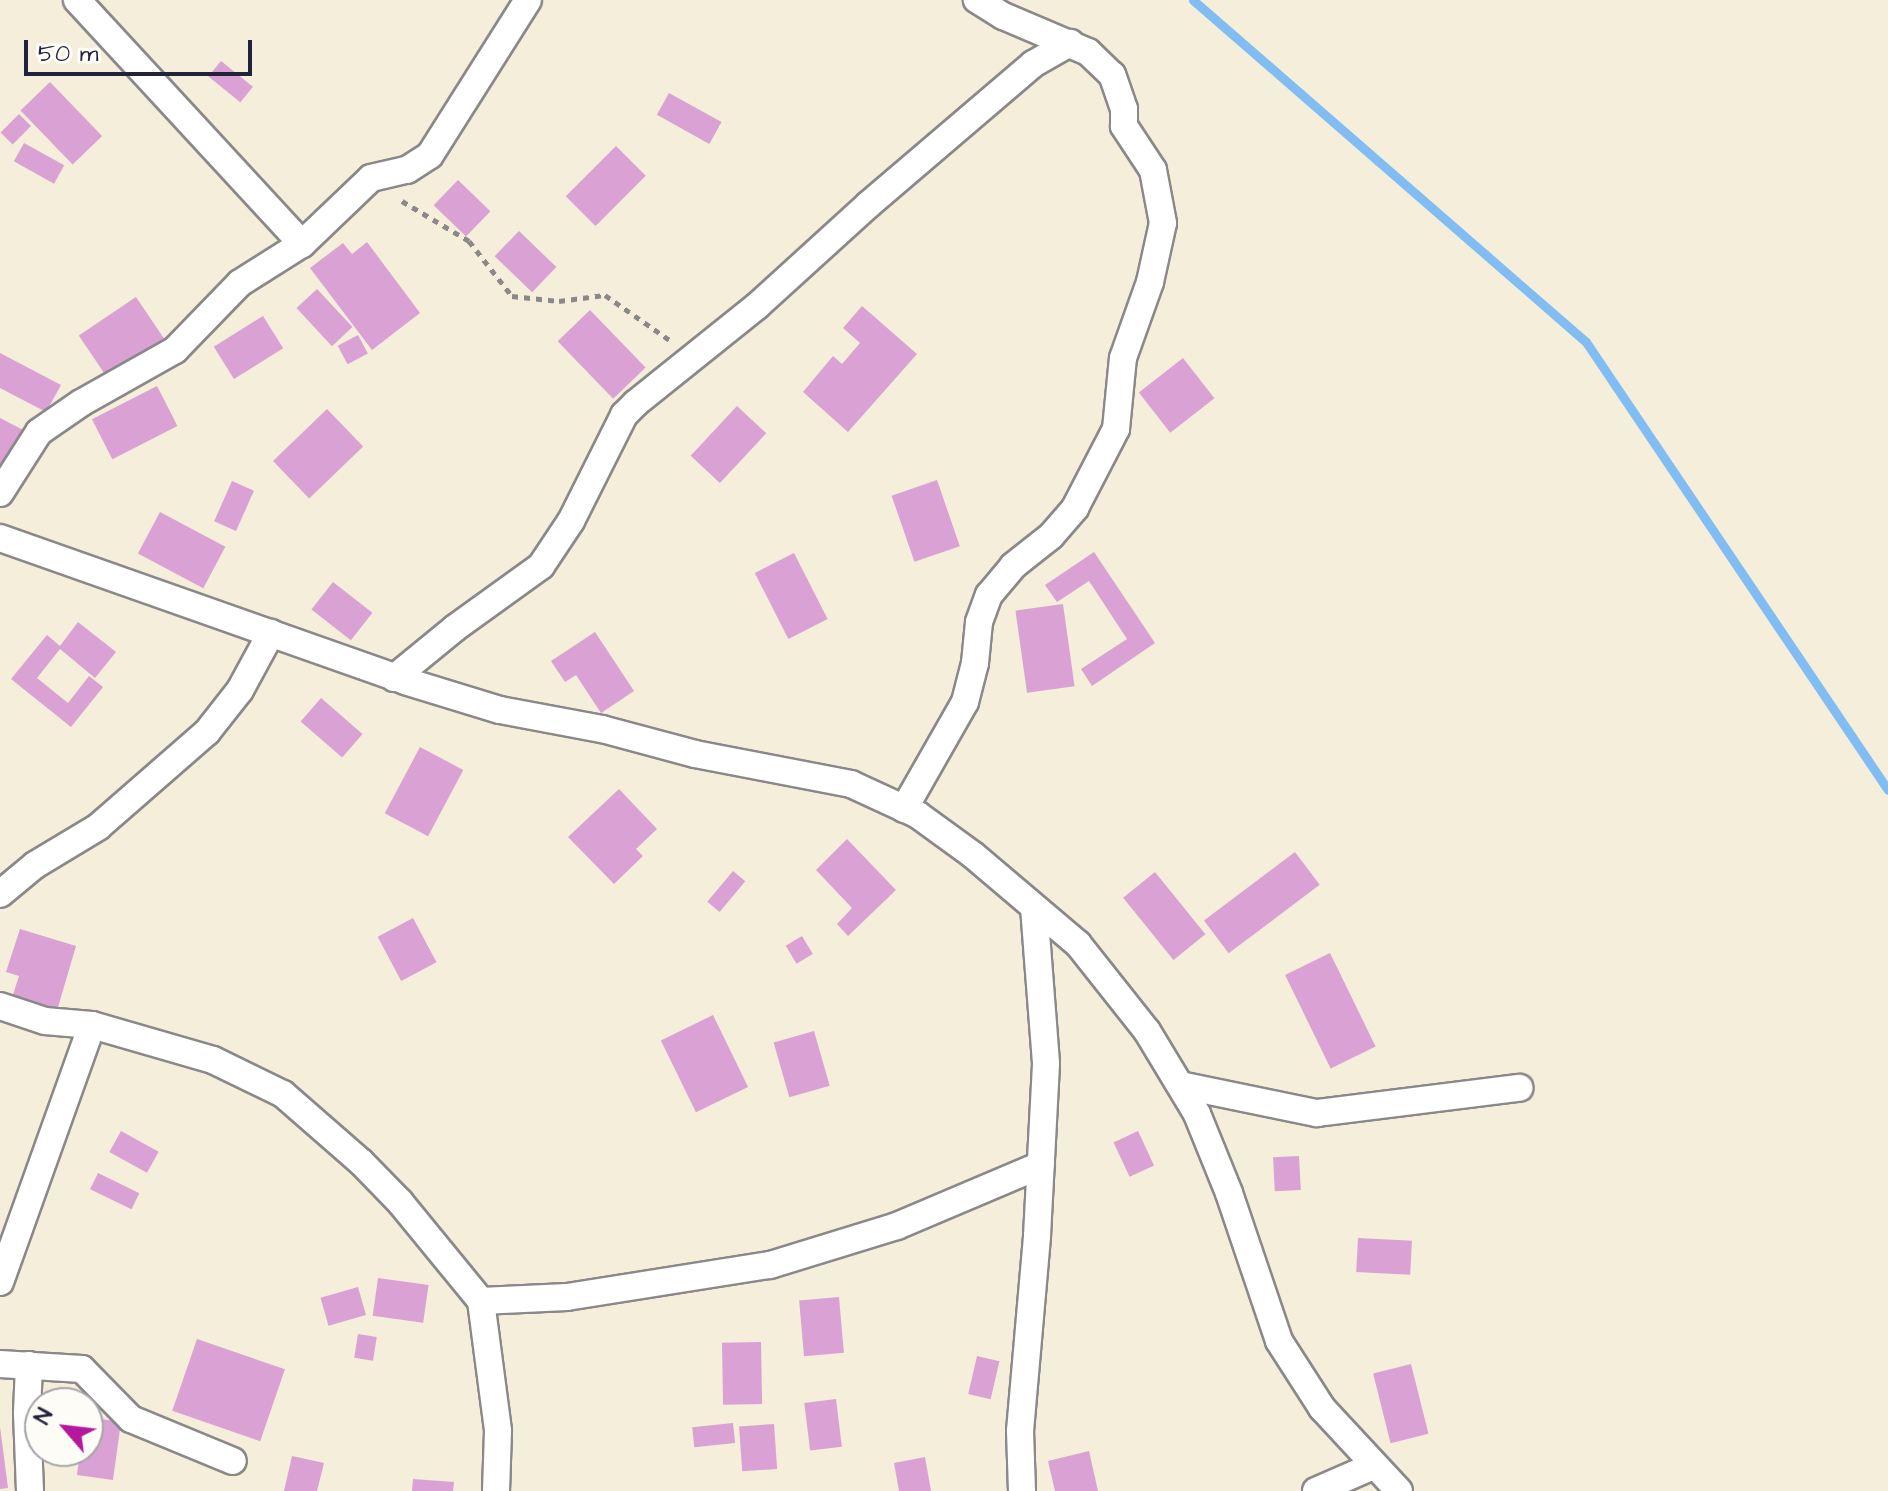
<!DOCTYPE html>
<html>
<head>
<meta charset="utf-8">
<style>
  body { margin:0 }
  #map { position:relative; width:1888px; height:1491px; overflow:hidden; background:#f4eeda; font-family:"Architects Daughter",sans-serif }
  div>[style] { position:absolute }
  .stream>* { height:9px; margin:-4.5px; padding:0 4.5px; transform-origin:4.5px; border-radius:4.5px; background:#81bcf3 }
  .building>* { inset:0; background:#daa1d5; transform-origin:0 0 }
  .path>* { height:5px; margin-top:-2.5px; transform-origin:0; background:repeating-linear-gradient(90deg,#8b888a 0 6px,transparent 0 12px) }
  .roads { filter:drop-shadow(2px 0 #8b888a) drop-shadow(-2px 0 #8b888a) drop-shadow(0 2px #8b888a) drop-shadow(0 -2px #8b888a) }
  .minor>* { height:26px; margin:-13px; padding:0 13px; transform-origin:13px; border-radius:13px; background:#fff }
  span { translate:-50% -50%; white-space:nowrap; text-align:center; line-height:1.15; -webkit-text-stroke:8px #fdfcf7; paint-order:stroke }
  .north { position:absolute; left:24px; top:1387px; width:80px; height:80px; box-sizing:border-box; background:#fdfcf7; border:2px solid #a5a5ac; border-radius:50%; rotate:298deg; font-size:22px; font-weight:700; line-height:32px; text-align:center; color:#22223b }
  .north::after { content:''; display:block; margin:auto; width:28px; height:36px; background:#b5179e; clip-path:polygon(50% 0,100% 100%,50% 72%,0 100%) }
  .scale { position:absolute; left:24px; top:40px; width:228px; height:36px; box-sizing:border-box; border:4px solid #22223b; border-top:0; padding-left:10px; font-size:24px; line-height:28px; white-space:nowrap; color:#22223b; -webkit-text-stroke:6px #fdfcf7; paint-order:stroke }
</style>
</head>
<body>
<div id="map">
  <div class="stream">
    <i style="left:1193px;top:0;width:521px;rotate:41.03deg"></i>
    <i style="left:1586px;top:342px;width:540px;rotate:56.02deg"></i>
  </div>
  <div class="building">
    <i style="left:221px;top:61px;width:41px;height:20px;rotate:39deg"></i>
    <i style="left:50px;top:82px;width:75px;height:41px;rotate:46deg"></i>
    <i style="left:669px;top:93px;width:60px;height:25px;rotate:29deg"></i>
    <i style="left:19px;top:114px;width:17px;height:26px;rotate:45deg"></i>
    <i style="left:24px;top:143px;width:46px;height:21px;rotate:29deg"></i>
    <i style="left:616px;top:146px;width:42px;height:71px;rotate:45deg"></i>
    <i style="left:458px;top:180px;width:45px;height:35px;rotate:44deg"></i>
    <i style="left:519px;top:231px;width:52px;height:35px;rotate:44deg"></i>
    <i style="clip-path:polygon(367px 242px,420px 313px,372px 350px,310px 268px,343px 243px,352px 254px)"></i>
    <i style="left:317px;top:289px;width:52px;height:28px;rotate:47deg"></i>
    <i style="left:136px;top:297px;width:50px;height:69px;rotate:56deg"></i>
    <i style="clip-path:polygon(862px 306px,917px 354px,848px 432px,803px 392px,833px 356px,842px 364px,860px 343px,843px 328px)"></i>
    <i style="left:590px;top:310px;width:80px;height:45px;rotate:46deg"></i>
    <i style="left:263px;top:316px;width:38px;height:58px;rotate:58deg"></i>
    <i style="left:358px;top:335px;width:21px;height:23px;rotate:62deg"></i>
    <i style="clip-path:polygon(0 353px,61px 385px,46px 412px,0 388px)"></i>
    <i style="left:1183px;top:358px;width:51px;height:56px;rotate:52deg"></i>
    <i style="left:157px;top:386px;width:45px;height:73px;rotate:63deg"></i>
    <i style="left:737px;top:406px;width:40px;height:68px;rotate:43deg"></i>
    <i style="left:327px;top:409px;width:52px;height:75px;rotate:46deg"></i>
    <i style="clip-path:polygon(0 418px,29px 433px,8px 472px,0 468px)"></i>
    <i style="left:937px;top:480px;width:70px;height:48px;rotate:71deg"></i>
    <i style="left:232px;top:481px;width:24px;height:44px;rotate:24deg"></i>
    <i style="left:160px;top:512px;width:74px;height:47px;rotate:28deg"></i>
    <i style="clip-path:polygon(1094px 552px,1155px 643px,1092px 686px,1081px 669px,1127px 639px,1089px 581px,1057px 602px,1045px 585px)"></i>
    <i style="left:794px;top:553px;width:74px;height:44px;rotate:63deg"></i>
    <i style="left:333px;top:582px;width:50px;height:35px;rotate:38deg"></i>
    <i style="left:1063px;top:604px;width:83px;height:48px;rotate:82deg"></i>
    <i style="clip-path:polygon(78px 622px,116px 652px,95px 678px,60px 649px,37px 678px,68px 703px,89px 676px,103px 687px,71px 727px,11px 679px,47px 635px,60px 646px)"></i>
    <i style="clip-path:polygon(595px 632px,634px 691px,601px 713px,576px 675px,565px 682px,551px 661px)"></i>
    <i style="left:321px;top:698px;width:55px;height:31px;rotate:41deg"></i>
    <i style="left:420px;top:747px;width:49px;height:75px;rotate:28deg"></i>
    <i style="clip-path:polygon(619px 789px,657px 829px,636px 849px,643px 856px,614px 884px,568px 837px)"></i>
    <i style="clip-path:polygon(847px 839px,896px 890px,848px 936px,837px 924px,852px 908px,816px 870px)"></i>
    <i style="left:1295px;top:852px;width:41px;height:114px;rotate:53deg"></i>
    <i style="left:733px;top:871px;width:16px;height:40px;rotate:40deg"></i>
    <i style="left:1155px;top:872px;width:80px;height:41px;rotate:51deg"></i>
    <i style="left:413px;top:918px;width:50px;height:40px;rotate:62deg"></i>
    <i style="clip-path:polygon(20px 929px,76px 946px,56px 1014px,11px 1001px,19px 976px,6px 972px)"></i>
    <i style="left:802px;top:936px;width:21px;height:19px;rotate:59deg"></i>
    <i style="left:1330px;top:953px;width:104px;height:50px;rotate:64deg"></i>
    <i style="left:713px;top:1015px;width:80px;height:58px;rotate:64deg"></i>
    <i style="left:814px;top:1031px;width:57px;height:42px;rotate:74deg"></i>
    <i style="left:121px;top:1131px;width:43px;height:24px;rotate:29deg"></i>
    <i style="left:1138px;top:1131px;width:38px;height:27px;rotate:65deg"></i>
    <i style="left:1299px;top:1156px;width:34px;height:26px;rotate:87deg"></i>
    <i style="left:98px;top:1173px;width:46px;height:18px;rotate:26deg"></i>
    <i style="left:1358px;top:1238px;width:54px;height:34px;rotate:3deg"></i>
    <i style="left:378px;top:1278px;width:51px;height:38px;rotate:8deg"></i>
    <i style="left:358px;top:1287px;width:29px;height:39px;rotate:74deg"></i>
    <i style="left:839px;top:1297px;width:56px;height:40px;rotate:85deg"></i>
    <i style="left:358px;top:1334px;width:19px;height:24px;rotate:9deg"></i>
    <i style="left:197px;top:1339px;width:93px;height:76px;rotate:19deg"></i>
    <i style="left:761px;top:1342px;width:62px;height:39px;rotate:89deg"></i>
    <i style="left:977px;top:1356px;width:23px;height:39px;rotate:13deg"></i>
    <i style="left:1411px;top:1364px;width:72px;height:39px;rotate:76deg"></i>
    <i style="left:836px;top:1399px;width:48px;height:32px;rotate:83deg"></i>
    <i style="clip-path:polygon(88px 1417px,121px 1422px,113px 1480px,77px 1475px,80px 1451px,88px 1451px)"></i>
    <i style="left:733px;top:1423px;width:20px;height:41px;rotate:84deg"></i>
    <i style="left:774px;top:1424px;width:45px;height:35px;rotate:86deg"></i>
    <i style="clip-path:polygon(0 1427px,8px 1488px,0 1489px)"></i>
    <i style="clip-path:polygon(1089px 1451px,1098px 1491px,1055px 1491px,1048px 1461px)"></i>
    <i style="clip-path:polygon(292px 1456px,324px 1463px,317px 1491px,284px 1491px)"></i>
    <i style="clip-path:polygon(925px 1457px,931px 1491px,899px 1491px,894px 1463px)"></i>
    <i style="clip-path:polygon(413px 1479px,454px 1482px,453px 1491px,412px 1491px)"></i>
  </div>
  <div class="path">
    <i style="left:402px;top:201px;width:78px;rotate:30.8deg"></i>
    <i style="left:469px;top:241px;width:70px;rotate:52deg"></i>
    <i style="left:512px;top:296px;width:47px;rotate:6.1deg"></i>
    <i style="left:559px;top:301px;width:46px;rotate:-7.4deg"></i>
    <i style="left:605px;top:295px;width:80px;rotate:34.9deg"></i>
  </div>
  <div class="roads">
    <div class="minor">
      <i style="left:77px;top:0;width:332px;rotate:47.3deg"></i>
      <i style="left:0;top:493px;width:72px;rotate:-57.4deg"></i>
      <i style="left:39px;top:432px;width:51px;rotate:-34.6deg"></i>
      <i style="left:81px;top:403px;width:108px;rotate:-29.4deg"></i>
      <i style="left:175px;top:350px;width:93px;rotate:-45.9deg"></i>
      <i style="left:240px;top:283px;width:73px;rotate:-32.2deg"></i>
      <i style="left:302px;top:244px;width:95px;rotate:-43.7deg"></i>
      <i style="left:371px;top:178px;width:37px;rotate:-13deg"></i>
      <i style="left:407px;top:170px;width:27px;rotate:-33deg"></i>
      <i style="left:430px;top:155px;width:183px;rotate:-57.7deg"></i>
      <i style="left:0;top:538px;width:430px;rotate:19.4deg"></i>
      <i style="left:405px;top:681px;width:99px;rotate:17deg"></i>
      <i style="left:500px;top:710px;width:104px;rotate:10.6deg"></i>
      <i style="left:602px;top:729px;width:96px;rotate:15deg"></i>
      <i style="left:695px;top:754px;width:159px;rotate:10.9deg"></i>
      <i style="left:851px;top:784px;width:74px;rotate:24.8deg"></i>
      <i style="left:918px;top:815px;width:68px;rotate:36deg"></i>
      <i style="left:973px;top:855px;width:138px;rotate:40.3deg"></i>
      <i style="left:1078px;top:944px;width:111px;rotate:51.6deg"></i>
      <i style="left:1147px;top:1031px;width:97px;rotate:58.9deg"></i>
      <i style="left:1197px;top:1114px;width:85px;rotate:67.9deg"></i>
      <i style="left:1229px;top:1193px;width:156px;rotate:71.3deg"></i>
      <i style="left:1279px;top:1341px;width:80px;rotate:57.3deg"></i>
      <i style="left:1322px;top:1408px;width:113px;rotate:47.1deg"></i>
      <i style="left:394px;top:678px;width:79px;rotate:-39.3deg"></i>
      <i style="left:455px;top:628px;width:106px;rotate:-35.8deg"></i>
      <i style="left:541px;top:566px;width:54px;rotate:-56.3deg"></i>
      <i style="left:571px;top:521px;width:119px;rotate:-63.4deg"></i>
      <i style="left:624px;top:415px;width:17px;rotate:-45deg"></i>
      <i style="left:636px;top:403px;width:155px;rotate:-38.7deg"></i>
      <i style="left:757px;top:306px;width:150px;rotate:-42.3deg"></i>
      <i style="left:868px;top:205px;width:217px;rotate:-40.5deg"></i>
      <i style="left:1033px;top:64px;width:43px;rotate:-29.6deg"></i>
      <i style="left:904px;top:809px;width:123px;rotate:-60.3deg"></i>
      <i style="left:965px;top:702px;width:40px;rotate:-75.6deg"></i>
      <i style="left:975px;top:663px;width:41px;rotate:-84.4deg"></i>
      <i style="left:979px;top:622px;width:29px;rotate:-70deg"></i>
      <i style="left:989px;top:595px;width:38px;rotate:-50deg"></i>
      <i style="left:1013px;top:566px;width:48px;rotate:-38.3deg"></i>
      <i style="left:1051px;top:536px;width:37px;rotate:-49deg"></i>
      <i style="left:1075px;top:508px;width:89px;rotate:-62.6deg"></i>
      <i style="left:1116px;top:429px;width:71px;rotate:-84.4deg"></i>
      <i style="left:1123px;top:358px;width:81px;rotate:-70.4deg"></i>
      <i style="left:1150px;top:282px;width:60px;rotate:-77.6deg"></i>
      <i style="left:1163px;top:223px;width:54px;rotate:-100.7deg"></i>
      <i style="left:1153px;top:170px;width:53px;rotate:-123.4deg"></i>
      <i style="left:1124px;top:126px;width:17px;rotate:-90deg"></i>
      <i style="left:1124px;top:109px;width:36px;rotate:-109deg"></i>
      <i style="left:1112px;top:75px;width:33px;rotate:-136deg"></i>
      <i style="left:1088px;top:52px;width:92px;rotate:-157deg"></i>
      <i style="left:1003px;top:16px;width:31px;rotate:-148deg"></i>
      <i style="left:0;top:894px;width:45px;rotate:-39.6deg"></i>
      <i style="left:35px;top:865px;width:74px;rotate:-31.1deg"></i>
      <i style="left:98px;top:827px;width:145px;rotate:-41.1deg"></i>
      <i style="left:207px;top:732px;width:53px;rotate:-51.8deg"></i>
      <i style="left:240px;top:690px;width:65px;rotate:-61.5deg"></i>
      <i style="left:0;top:1006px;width:47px;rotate:18.4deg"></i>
      <i style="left:45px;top:1021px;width:47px;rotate:4.9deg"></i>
      <i style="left:92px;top:1025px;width:126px;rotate:16.1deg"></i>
      <i style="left:213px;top:1060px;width:78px;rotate:25.9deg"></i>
      <i style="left:283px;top:1094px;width:103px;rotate:41.1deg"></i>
      <i style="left:361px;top:1162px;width:56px;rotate:45.7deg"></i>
      <i style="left:400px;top:1202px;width:128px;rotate:50.7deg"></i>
      <i style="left:481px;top:1301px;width:131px;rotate:82.5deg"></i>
      <i style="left:498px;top:1431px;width:60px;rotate:91.9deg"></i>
      <i style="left:1180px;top:1085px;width:140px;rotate:11.6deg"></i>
      <i style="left:1317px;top:1113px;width:204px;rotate:-7.1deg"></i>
      <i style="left:0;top:1282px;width:273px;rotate:-70.3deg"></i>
      <i style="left:481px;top:1301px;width:86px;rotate:-2.7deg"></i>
      <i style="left:567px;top:1297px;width:206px;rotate:-9deg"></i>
      <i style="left:770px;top:1265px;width:133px;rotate:-17.1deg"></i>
      <i style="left:897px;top:1226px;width:156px;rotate:-23deg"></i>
      <i style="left:0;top:1364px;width:82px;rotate:3.5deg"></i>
      <i style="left:82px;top:1369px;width:70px;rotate:45.6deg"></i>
      <i style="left:131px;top:1419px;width:110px;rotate:22.4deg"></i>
      <i style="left:29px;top:1365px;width:48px;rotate:92.4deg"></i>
      <i style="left:27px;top:1413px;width:78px;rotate:87.8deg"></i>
      <i style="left:1022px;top:1491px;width:60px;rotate:-91.9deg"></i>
      <i style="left:1020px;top:1431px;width:196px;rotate:-85deg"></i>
      <i style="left:1037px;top:1236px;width:173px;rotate:-87deg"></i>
      <i style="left:1046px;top:1063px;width:156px;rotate:-94.4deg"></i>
      <i style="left:1316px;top:1491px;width:62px;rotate:-23.7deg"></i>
    </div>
  </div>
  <div class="north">N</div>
  <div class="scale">50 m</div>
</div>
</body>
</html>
